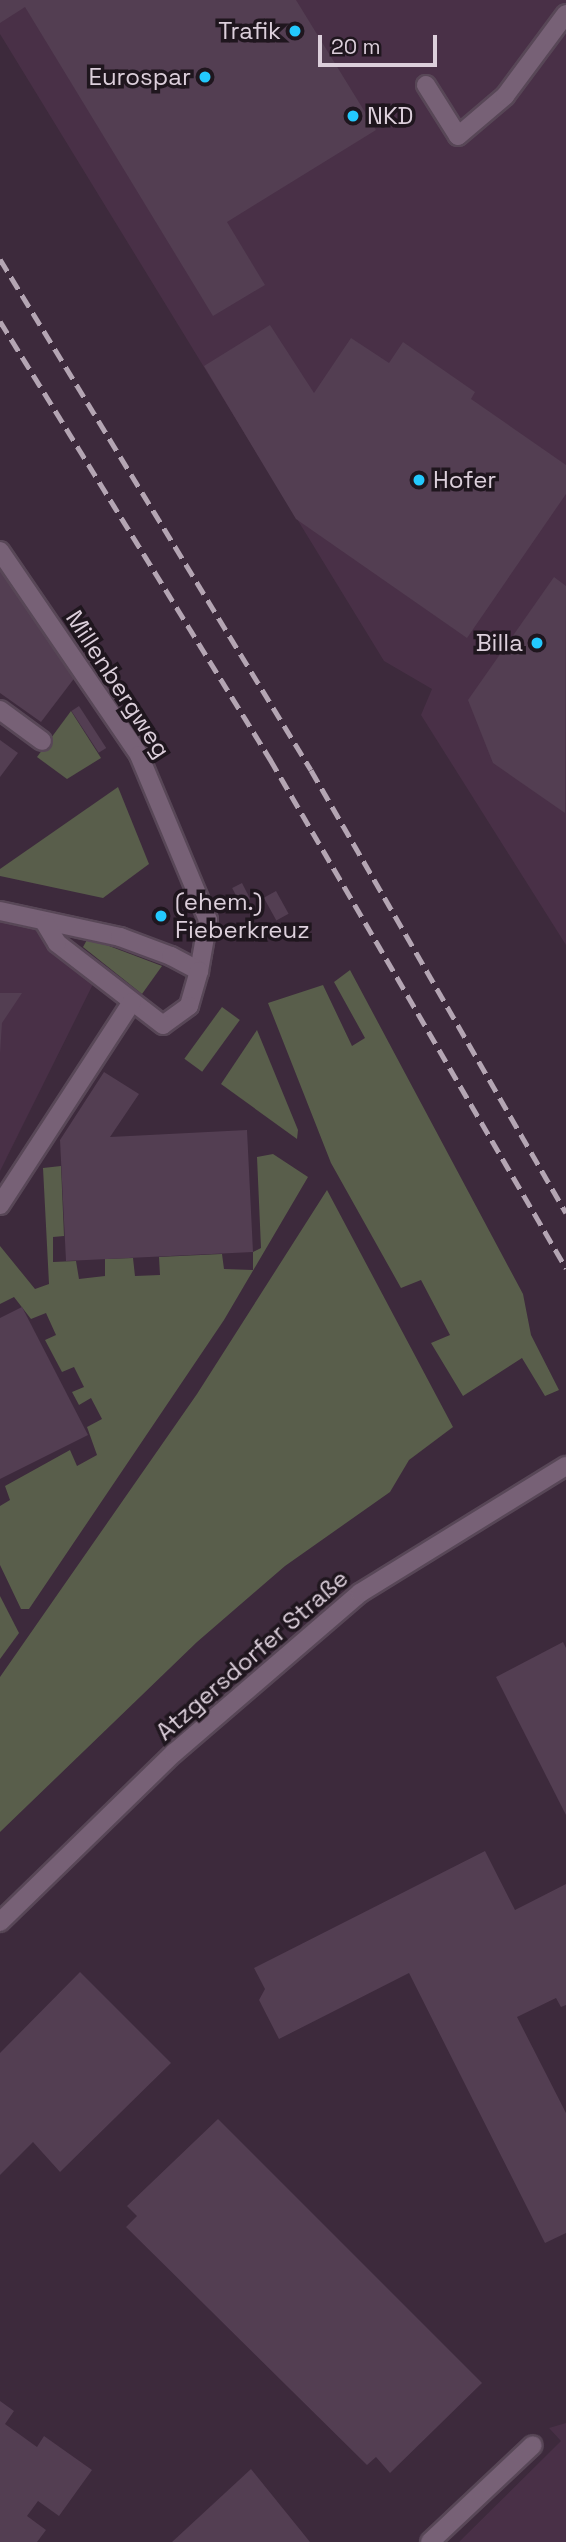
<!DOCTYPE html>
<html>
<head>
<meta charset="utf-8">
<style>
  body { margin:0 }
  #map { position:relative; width:566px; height:2542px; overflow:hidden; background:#3d2a3c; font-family:"Space Grotesk",sans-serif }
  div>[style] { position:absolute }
  .built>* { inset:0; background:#493047 }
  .green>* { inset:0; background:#595e4b; transform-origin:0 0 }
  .building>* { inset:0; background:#533e52; transform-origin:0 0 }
  .roads { filter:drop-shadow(2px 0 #584757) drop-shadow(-2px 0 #584757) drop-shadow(0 2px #584757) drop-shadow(0 -2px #584757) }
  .lane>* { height:18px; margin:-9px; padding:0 9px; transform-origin:9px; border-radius:9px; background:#776176 }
  .street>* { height:18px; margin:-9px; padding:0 9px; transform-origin:9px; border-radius:9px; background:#776176 }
  .secondary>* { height:18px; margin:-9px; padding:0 9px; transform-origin:9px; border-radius:9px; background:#776176 }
  .rail>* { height:5px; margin-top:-2.5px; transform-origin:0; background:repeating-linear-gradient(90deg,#b4a5b3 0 14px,transparent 0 21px) }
  .dots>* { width:19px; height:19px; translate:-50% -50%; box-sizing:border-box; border:4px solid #1f161e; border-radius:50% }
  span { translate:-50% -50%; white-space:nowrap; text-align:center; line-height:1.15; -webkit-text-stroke:7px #1f161e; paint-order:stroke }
  .poi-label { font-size:24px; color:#dccfdb }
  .right { translate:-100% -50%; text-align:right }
  .left { translate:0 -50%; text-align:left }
  .street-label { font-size:24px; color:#dccfdb }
  .scale { position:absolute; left:318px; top:35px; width:119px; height:32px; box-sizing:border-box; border:4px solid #dccfdb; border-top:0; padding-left:9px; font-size:21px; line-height:24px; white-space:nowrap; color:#dccfdb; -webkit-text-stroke:5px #1f161e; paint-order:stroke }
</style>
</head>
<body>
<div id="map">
  <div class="built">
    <i style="clip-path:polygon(0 0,566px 0,566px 945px,421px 715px,432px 689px,384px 661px,0 34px)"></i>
    <i style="clip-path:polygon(0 911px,45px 923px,99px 972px,0 1171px)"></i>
    <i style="clip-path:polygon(566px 2423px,566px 2542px,459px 2542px,561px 2441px,549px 2428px)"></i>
  </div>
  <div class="green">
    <i style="clip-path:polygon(71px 711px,101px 758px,67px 779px,37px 757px)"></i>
    <i style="clip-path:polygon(118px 787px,149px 864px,103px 898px,0 876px,0 869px)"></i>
    <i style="clip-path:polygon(88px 938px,162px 966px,142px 994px,83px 947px)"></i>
    <i style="clip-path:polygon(350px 970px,523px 1294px,531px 1335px,559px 1390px,545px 1396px,522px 1358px,463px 1396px,431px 1343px,450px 1335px,421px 1280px,401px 1288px,331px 1163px,268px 1003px,323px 985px,352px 1046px,365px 1038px,334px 982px)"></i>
    <i style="left:222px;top:1007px;width:22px;height:64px;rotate:36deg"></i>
    <i style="clip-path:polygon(257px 1030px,298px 1130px,297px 1139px,221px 1084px)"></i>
    <i style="clip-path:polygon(273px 1154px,308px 1177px,224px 1320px,29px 1609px,21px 1609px,0 1565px,0 1506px,10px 1500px,5px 1486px,70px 1450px,77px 1466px,97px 1455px,87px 1427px,102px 1419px,91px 1398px,79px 1405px,72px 1392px,84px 1387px,74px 1367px,62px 1372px,45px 1340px,56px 1335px,46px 1313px,31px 1319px,14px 1297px,0 1304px,0 1246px,35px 1289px,49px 1284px,43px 1168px,61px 1166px,64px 1236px,53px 1237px,53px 1262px,76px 1261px,79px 1279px,105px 1276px,105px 1259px,133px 1258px,135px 1276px,160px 1275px,159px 1257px,222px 1254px,224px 1269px,253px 1270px,253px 1252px,261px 1248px,257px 1157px)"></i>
    <i style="clip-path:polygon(327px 1190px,453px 1427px,409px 1460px,390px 1492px,285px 1566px,197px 1642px,0 1832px,0 1677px,197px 1394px)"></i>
    <i style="clip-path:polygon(0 1596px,19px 1633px,0 1659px)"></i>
  </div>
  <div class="building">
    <i style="clip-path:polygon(0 0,296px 0,376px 130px,227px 222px,265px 285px,213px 316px,25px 7px,0 23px)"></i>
    <i style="clip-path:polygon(270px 325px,314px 393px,351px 338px,389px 363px,403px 342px,475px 392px,471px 399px,566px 465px,566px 494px,467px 638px,296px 519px,204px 366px)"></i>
    <i style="clip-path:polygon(0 566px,76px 676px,41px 722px,0 693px)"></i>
    <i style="clip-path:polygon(554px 577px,566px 586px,565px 813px,493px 763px,468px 700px)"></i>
    <i style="left:79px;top:706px;width:50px;height:9px;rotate:57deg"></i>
    <i style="clip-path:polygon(0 740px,18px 753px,0 777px)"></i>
    <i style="left:242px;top:883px;width:18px;height:11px;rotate:63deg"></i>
    <i style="left:276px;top:891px;width:26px;height:14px;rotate:61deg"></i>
    <i style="left:156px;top:908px;width:14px;height:11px;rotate:21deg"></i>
    <i style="clip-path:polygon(0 993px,22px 993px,2px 1023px,0 1054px)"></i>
    <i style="clip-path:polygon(104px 1072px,139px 1094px,110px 1137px,247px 1130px,253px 1252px,66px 1261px,60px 1140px)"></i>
    <i style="clip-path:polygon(22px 1307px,88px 1435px,0 1479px,0 1318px)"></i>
    <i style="clip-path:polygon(563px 1642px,566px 1648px,566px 1815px,496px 1677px)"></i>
    <i style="clip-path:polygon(485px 1851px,515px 1910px,566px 1884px,566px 2005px,561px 2007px,556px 1998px,517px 2017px,566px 2113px,566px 2233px,545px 2243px,409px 1973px,279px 2039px,259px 2000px,265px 1989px,254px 1968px)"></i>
    <i style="clip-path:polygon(80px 1972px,171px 2063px,60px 2172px,33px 2142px,0 2175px,0 2053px)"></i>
    <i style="clip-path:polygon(218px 2119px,482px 2383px,390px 2473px,376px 2457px,367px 2465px,126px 2227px,137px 2216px,127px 2206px)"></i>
    <i style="clip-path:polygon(0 2401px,14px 2411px,5px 2424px,37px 2447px,44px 2436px,92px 2470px,59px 2516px,38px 2501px,27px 2516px,46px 2530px,37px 2542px,0 2542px)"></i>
    <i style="clip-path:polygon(251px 2469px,310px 2542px,172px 2542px)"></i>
  </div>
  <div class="roads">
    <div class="lane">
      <i style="left:426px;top:85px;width:60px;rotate:57.9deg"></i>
      <i style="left:458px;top:136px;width:62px;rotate:-40.4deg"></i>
      <i style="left:505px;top:96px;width:102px;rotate:-53.4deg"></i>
    </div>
    <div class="street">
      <i style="left:0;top:551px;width:247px;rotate:55.7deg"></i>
      <i style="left:139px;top:755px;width:179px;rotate:67.3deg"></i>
      <i style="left:208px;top:920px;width:52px;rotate:100deg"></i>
      <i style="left:0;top:710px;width:52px;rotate:36.4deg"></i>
      <i style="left:0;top:911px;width:123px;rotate:12.2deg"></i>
      <i style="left:120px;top:937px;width:54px;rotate:20.4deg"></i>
      <i style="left:171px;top:956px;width:32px;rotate:28deg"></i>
      <i style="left:199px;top:971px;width:36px;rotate:106deg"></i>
      <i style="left:189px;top:1006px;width:32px;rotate:144deg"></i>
      <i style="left:163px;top:1025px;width:134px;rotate:-142.3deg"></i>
      <i style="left:57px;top:943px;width:23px;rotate:-121deg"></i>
      <i style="left:0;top:1205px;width:242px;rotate:-57deg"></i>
      <i style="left:430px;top:2542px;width:141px;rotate:-43.3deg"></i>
    </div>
    <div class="secondary">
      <i style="left:0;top:1922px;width:243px;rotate:-44.2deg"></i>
      <i style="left:174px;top:1753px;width:245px;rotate:-40.7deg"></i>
      <i style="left:360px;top:1593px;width:242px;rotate:-31.7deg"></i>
    </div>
  </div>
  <div class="rail">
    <i style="left:0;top:259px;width:598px;rotate:58.67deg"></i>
    <i style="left:311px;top:770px;width:511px;rotate:60.07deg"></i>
    <i style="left:0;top:321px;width:515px;rotate:58.35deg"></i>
    <i style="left:270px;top:759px;width:589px;rotate:59.82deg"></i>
  </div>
  <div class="dots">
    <i style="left:295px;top:31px;background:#23c9fe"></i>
    <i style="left:205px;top:77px;background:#23c9fe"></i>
    <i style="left:353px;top:116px;background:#23c9fe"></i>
    <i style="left:419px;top:480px;background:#23c9fe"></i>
    <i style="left:537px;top:643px;background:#23c9fe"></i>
    <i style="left:161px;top:916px;background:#23c9fe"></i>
  </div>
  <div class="poi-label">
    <span class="right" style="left:281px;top:31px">Trafik</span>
    <span class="right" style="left:191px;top:77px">Eurospar</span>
    <span class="left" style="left:367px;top:116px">NKD</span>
    <span class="left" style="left:433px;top:480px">Hofer</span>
    <span class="right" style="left:523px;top:643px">Billa</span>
    <span class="left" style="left:175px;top:916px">(ehem.)<br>Fieberkreuz</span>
  </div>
  <div class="street-label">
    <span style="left:118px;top:684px;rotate:57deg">Millenbergweg</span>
    <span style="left:252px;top:1655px;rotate:-41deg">Atzgersdorfer Straße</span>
  </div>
  <div class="scale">20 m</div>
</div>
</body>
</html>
